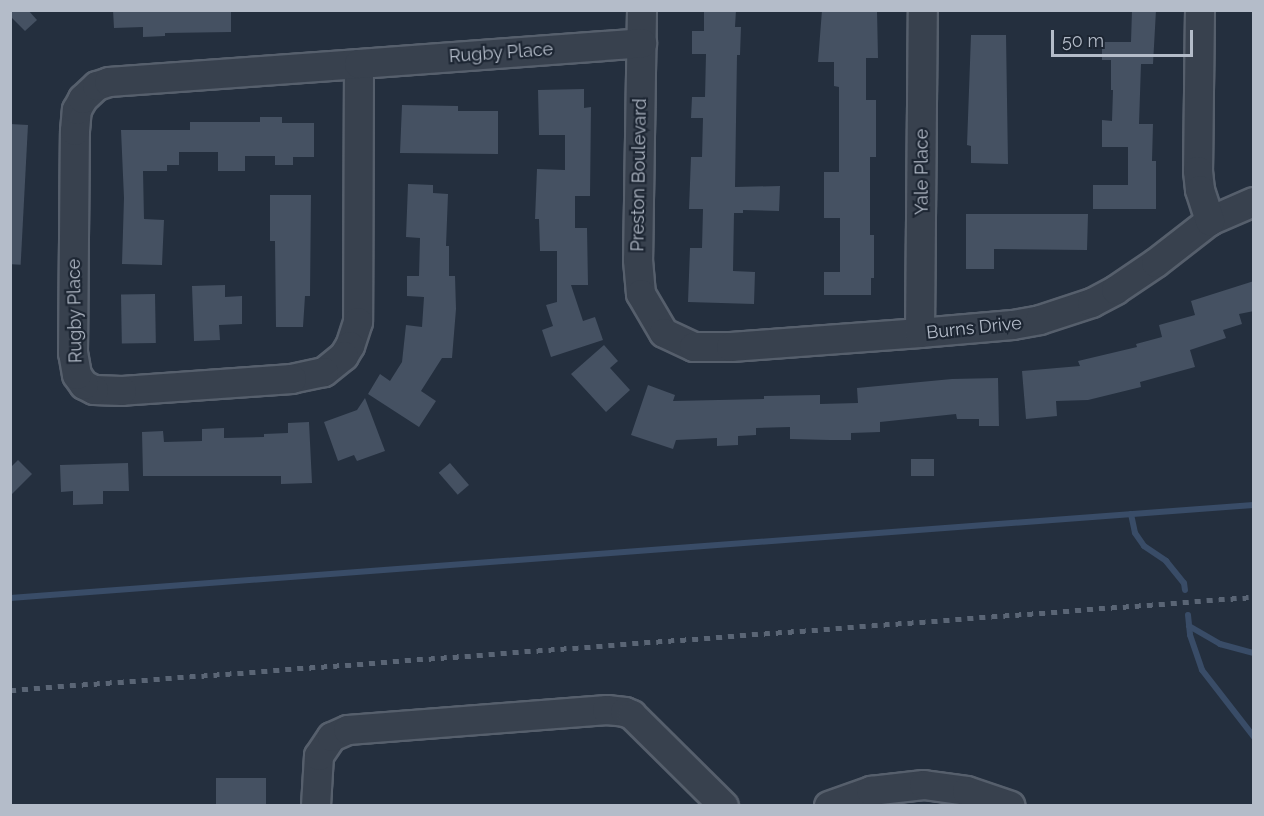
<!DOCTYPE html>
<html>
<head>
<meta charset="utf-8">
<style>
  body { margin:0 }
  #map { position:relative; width:1264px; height:816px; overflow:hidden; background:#242f3e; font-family:Raleway,sans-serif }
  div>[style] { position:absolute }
  .stream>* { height:6px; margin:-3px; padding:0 3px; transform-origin:3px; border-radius:3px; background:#394c67 }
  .building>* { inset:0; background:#455162; transform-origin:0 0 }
  .roads { filter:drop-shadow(2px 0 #565f6c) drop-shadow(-2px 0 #565f6c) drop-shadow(0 2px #565f6c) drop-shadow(0 -2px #565f6c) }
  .minor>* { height:28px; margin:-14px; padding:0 14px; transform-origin:14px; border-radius:14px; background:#38414e }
  .rail>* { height:4.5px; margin-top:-2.25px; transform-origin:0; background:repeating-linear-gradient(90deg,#5a6575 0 6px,transparent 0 12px) }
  span { translate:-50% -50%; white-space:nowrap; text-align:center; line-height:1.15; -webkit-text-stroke:4.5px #1d2633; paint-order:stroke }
  .street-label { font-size:18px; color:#b4bcc9 }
  .frame { position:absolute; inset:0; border:12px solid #b4bcc9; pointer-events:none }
  .scale { position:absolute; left:1051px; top:30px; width:142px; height:27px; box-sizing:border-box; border:3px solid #b4bcc9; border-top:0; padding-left:8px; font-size:18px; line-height:21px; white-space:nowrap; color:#b4bcc9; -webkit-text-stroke:4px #1d2633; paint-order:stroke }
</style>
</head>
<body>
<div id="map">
  <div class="stream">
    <i style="left:1131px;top:514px;width:19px;rotate:78deg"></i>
    <i style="left:1135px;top:533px;width:16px;rotate:55deg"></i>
    <i style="left:1144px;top:546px;width:27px;rotate:34deg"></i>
    <i style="left:1166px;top:561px;width:28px;rotate:51deg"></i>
    <i style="left:1184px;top:583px;width:7px;rotate:82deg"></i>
    <i style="left:10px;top:598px;width:1247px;rotate:-4.28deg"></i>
    <i style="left:1188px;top:615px;width:20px;rotate:84deg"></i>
    <i style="left:1190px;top:635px;width:37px;rotate:71deg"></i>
    <i style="left:1202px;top:670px;width:85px;rotate:52.2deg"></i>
    <i style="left:1189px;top:626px;width:36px;rotate:30deg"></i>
    <i style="left:1220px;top:644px;width:35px;rotate:15deg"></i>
  </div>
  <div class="building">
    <i style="clip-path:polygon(10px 10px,28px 10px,37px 20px,25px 31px,10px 16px)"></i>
    <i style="clip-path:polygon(113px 10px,231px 10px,231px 32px,165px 33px,165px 36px,143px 37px,143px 27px,114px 28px)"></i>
    <i style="clip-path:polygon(704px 10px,736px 10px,735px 27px,741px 27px,740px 55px,737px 55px,735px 187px,780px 186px,779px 211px,743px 210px,743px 213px,734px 213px,733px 271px,755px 272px,754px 304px,688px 302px,690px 248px,702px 248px,703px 209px,689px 209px,691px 157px,702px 157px,703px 118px,691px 118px,692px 97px,705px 97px,706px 54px,692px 54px,692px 31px,704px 31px)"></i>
    <i style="clip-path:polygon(822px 10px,877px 10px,878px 58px,866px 58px,866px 100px,876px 100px,876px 157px,870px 157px,870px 235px,874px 235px,874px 278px,871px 278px,871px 295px,824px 295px,824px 272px,840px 272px,840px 218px,824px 218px,824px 172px,839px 172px,839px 87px,834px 86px,834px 62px,818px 62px)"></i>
    <i style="clip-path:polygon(1132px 10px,1156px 10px,1153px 64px,1141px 64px,1139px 124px,1153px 124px,1152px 161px,1156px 161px,1156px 209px,1093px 209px,1093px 185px,1128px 185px,1128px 147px,1102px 147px,1102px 120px,1112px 121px,1113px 90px,1111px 90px,1111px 60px,1102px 60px,1102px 42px,1131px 42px)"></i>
    <i style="clip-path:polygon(971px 35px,1006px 35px,1008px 164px,971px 163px,971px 146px,967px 145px)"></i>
    <i style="clip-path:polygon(584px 89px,584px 108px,591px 107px,590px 196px,575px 196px,575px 228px,587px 228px,588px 285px,571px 285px,583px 321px,595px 317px,603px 340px,551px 357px,542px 330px,553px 326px,546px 305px,557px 302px,557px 251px,540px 251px,539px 219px,535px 219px,537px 169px,565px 170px,565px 135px,539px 135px,538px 90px)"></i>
    <i style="clip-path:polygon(402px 105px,458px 106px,458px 111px,498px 111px,498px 154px,400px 153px)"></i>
    <i style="clip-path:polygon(260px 117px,282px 117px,282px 123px,314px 123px,314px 157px,293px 157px,293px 165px,275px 165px,275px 156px,245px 156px,245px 171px,218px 171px,218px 152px,179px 152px,179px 165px,167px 165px,167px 171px,143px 171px,144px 219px,164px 220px,162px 265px,122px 264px,124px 198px,121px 130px,190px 130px,190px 122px,260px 122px)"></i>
    <i style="left:10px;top:124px;width:18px;height:140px;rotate:3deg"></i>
    <i style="clip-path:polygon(408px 184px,433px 185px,433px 193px,448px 194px,446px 246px,449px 246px,449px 276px,455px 276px,456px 309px,452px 358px,442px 358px,421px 391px,436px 401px,419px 427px,368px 394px,380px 374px,390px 381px,402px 362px,406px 325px,422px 327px,424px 297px,407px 296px,407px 276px,419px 276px,420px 238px,406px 237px)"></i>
    <i style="clip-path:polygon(270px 195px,311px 195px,310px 296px,305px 296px,303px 327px,276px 327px,275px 241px,270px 241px)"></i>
    <i style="clip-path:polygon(966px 214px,1088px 214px,1087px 250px,994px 249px,994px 269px,966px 269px)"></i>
    <i style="clip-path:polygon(1254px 281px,1254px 311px,1239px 314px,1242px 324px,1223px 330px,1226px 338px,1190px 350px,1195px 367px,1140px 382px,1141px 387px,1088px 400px,1056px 401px,1057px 416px,1026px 419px,1022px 371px,1080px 366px,1078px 361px,1137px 347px,1136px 344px,1162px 337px,1159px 325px,1195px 315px,1191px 301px)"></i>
    <i style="clip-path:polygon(225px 285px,225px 297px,242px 296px,242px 324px,219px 325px,220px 340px,194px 341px,192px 286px)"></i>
    <i style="left:155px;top:294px;width:49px;height:34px;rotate:89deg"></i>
    <i style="clip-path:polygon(604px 345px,618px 361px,610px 368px,630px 390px,606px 412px,571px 374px)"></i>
    <i style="clip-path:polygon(998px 378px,999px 426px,979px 426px,979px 419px,957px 419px,956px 414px,880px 422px,880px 432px,851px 433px,851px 440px,830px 440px,790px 439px,790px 427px,756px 428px,756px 435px,738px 436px,738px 445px,717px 446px,717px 438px,676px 440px,673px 449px,631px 435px,648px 385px,675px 395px,673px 401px,764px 399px,764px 396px,820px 395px,820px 404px,858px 403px,857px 388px,952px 379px)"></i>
    <i style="clip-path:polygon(365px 398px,385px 451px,357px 461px,354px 455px,338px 461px,324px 422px,357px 410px)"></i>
    <i style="clip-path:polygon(309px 422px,312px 483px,281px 484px,281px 476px,143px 476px,142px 432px,163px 431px,164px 442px,202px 441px,202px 429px,224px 428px,224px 438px,264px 437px,264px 434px,288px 433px,288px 423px)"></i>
    <i style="left:911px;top:459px;width:23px;height:17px"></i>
    <i style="clip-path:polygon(18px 460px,32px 474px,10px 496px,10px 468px)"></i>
    <i style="clip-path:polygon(128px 463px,129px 491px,103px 491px,103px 504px,73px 505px,73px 491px,61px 492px,60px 465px)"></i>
    <i style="left:450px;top:463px;width:29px;height:15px;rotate:49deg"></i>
    <i style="left:216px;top:778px;width:50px;height:28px"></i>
  </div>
  <div class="roads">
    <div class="minor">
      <i style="left:642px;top:10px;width:250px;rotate:90.9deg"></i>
      <i style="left:638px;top:260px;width:34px;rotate:85deg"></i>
      <i style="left:641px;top:294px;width:45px;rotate:59.5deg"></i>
      <i style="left:664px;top:333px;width:33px;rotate:25deg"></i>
      <i style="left:694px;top:347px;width:37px"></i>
      <i style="left:731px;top:347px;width:190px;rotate:-4.2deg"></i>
      <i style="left:920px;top:333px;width:93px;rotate:-4.9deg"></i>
      <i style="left:1013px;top:325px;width:27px;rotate:-10deg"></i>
      <i style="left:1040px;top:320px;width:55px;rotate:-18.1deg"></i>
      <i style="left:1092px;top:303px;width:27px;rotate:-28deg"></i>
      <i style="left:1116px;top:290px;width:48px;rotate:-34deg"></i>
      <i style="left:1156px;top:263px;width:68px;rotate:-37.9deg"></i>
      <i style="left:1210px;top:221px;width:48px;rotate:-23.4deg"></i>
      <i style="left:1200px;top:10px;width:161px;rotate:90.7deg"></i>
      <i style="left:1198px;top:171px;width:19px;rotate:84deg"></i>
      <i style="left:1200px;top:190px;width:33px;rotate:72deg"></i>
      <i style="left:359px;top:64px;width:258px;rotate:90.2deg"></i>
      <i style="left:358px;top:322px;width:25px;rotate:108deg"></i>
      <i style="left:350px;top:346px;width:12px;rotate:121deg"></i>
      <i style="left:344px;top:356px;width:26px;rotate:141deg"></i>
      <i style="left:324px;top:372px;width:33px;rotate:168deg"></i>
      <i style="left:292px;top:379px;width:170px;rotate:176deg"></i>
      <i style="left:122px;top:391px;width:28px;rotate:-178deg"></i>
      <i style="left:94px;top:390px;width:11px;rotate:-153deg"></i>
      <i style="left:84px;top:385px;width:12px;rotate:-125deg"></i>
      <i style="left:77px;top:375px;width:22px;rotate:-100deg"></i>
      <i style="left:73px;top:353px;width:222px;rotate:-89.5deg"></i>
      <i style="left:75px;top:131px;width:21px;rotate:-85deg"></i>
      <i style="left:77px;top:110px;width:13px;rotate:-61deg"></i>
      <i style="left:83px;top:99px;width:19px;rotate:-43deg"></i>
      <i style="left:97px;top:86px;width:13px;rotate:-18deg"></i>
      <i style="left:109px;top:82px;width:251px;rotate:-4.1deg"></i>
      <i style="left:359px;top:64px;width:284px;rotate:-4.2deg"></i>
      <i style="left:920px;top:333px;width:323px;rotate:-89.5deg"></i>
      <i style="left:316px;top:806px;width:50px;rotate:-86.6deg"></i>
      <i style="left:319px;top:756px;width:23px;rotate:-56deg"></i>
      <i style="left:332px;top:737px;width:17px;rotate:-24deg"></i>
      <i style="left:348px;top:730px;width:260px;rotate:-4.4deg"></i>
      <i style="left:607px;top:710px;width:18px;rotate:6deg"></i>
      <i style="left:625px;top:712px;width:8px;rotate:23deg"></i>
      <i style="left:632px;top:715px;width:129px;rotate:44.7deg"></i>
      <i style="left:829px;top:806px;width:45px;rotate:-19.7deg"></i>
      <i style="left:871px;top:791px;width:53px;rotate:-6.5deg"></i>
      <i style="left:924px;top:785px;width:43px;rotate:7.9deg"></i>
      <i style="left:967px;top:791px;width:46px;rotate:18.8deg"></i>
    </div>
  </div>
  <div class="rail">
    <i style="left:10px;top:690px;width:1247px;rotate:-4.28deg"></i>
  </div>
  <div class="street-label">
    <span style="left:501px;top:53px;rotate:-4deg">Rugby Place</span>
    <span style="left:922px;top:172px;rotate:-90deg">Yale Place</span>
    <span style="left:639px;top:175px;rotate:-89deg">Preston Boulevard</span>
    <span style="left:75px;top:311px;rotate:-91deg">Rugby Place</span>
    <span style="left:974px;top:328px;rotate:-6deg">Burns Drive</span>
  </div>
  <div class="frame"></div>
  <div class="scale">50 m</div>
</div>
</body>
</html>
